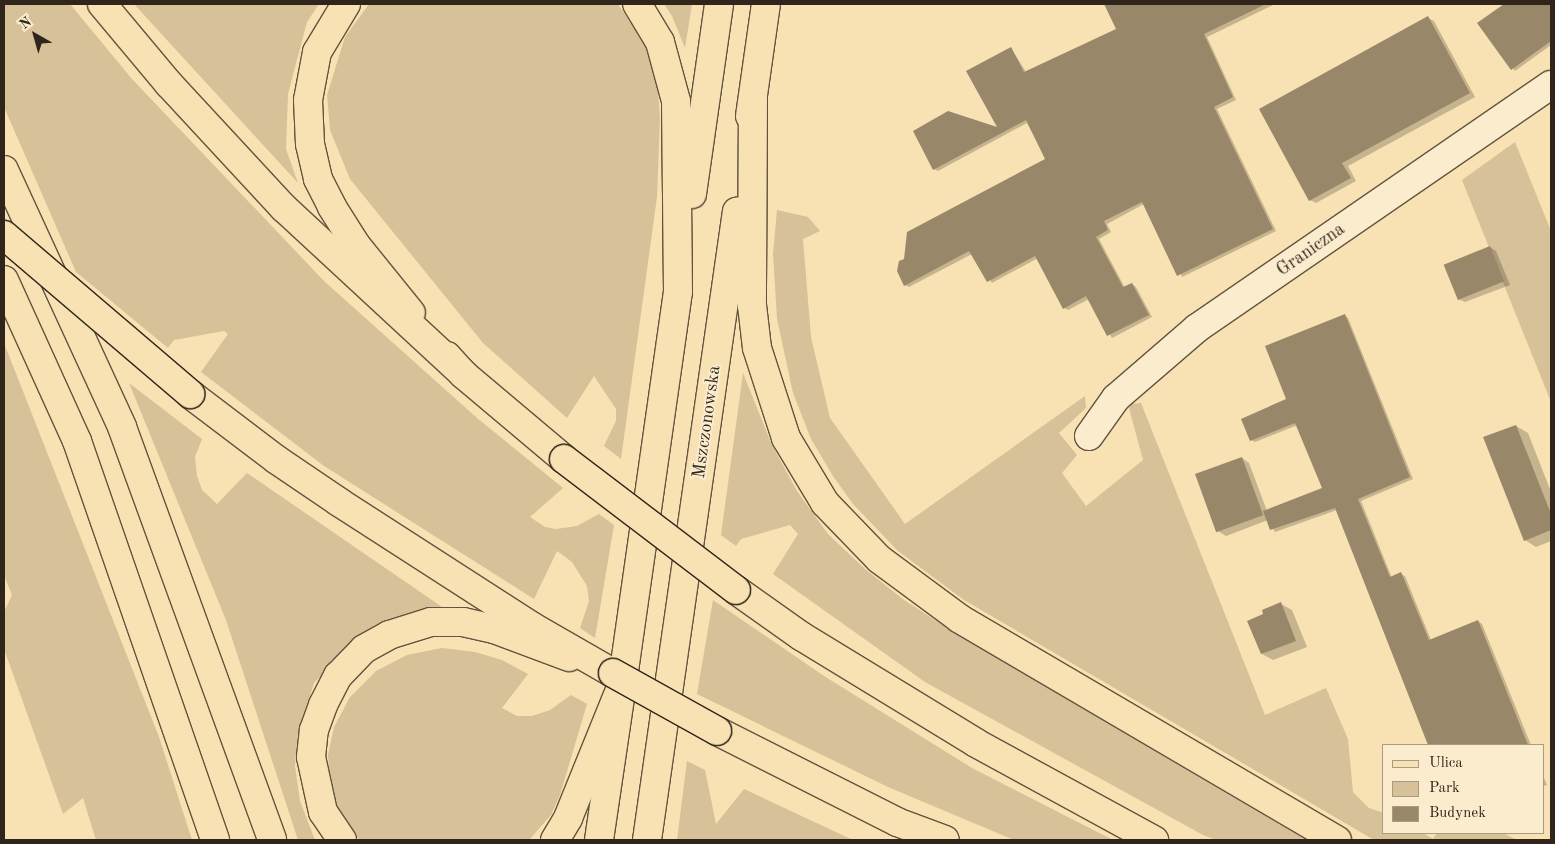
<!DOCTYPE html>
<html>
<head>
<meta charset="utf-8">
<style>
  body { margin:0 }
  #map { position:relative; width:1555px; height:844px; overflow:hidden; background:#f8e1b2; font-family:"Old Standard TT",serif }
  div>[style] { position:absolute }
  .green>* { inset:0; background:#d6c198 }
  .shadow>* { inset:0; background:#0003 }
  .building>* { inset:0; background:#988769; transform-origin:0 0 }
  .roads { filter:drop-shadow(1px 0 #615440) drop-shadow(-1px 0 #615440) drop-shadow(0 1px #615440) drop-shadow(0 -1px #615440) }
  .minor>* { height:28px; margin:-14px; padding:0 14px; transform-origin:14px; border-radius:14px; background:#faeccd }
  .major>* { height:28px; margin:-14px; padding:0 14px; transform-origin:14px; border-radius:14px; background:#f8e1b2 }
  .highway>* { height:28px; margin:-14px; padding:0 14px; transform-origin:14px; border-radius:14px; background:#f8e1b2 }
  .bridges { filter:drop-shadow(1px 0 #2f251a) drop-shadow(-1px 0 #2f251a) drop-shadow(0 1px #2f251a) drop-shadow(0 -1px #2f251a) }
  .major-bridge>* { height:28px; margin:-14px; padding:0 14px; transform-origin:14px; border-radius:14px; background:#f8e1b2 }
  .highway-bridge>* { height:28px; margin:-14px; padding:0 14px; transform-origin:14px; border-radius:14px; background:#f8e1b2 }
  span { translate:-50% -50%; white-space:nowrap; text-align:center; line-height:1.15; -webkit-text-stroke:4px #faeccd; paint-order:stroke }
  .street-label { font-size:18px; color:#2f251a }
  .frame { position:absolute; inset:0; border:5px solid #2f251a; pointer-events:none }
  .legend { position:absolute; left:1382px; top:744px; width:162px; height:90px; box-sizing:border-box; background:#faeccd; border:1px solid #a99c85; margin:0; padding:6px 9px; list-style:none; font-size:15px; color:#2f251a }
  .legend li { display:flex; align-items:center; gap:10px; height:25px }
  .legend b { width:25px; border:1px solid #a99c85 }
  .north { position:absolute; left:10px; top:10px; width:50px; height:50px; -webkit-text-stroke:4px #faeccd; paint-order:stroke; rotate:322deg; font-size:14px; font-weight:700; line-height:20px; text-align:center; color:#2f251a }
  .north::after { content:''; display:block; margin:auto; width:18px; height:22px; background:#2f251a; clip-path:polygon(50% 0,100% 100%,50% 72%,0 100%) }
</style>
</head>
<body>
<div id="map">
  <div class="green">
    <i style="clip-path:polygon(4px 4px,70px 4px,132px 79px,324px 281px,477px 418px,563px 488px,530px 517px,545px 527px,556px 529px,577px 526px,599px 514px,614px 525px,595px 638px,580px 628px,589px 601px,587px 586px,572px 562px,557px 551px,534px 599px,324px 466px,201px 372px,228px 334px,224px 331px,174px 340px,168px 348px,76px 272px,4px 107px)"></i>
    <i style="clip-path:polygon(134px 4px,319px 4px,307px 22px,288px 94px,286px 149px,298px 183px)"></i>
    <i style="clip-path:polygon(369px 4px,618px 4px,645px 45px,657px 80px,660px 118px,657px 197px,621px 459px,604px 446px,616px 421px,616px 409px,594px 376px,567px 418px,483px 343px,350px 179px,330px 130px,327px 95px,345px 37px)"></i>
    <i style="clip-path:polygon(664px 4px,692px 4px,685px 48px,672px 16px)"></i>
    <i style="clip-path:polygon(1515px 142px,1551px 231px,1551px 402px,1462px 180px)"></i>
    <i style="clip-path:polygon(777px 210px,808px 217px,820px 231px,803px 239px,811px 337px,830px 418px,905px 524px,1085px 396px,1086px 408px,1059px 433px,1077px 455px,1062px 473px,1086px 506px,1143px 460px,1129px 408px,1131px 404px,1141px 403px,1265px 715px,1326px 688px,1348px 739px,1353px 792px,1369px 808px,1384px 813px,1384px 833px,1423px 833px,1433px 839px,1437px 833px,1503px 833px,1517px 840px,1374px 840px,964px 600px,898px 551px,853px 504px,833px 476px,811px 439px,793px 393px,777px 319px,773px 254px)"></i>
    <i style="clip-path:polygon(4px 343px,159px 737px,192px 840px,96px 840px,83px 798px,63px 814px,4px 649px,4px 612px,12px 595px,4px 575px)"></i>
    <i style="clip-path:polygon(743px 373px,772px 445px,797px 491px,828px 534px,865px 569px,904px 600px,960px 636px,1306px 840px,1216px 840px,1203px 835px,925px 682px,773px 574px,798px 534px,790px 525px,741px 539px,736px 546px,721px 535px)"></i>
    <i style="clip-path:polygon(129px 383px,202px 439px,195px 457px,197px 476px,202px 490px,217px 504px,247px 473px,445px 609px,416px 611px,357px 638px,314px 683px,298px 733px,295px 766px,300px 801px,315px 840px,298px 840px,226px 620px)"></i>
    <i style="clip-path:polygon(713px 600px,824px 676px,972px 768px,1113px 840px,1014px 840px,888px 787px,697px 694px)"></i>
    <i style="clip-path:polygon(442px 648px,475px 652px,502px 660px,528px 674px,502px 708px,517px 716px,532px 716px,550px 710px,571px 695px,587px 704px,560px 795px,551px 815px,529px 840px,359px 840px,339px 813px,330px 785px,328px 755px,334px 727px,350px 697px,376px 671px,407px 655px)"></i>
    <i style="clip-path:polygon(687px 761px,705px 770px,716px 824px,744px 789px,853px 840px,677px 840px)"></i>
  </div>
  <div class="shadow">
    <i style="clip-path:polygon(1106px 4px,1275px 4px,1207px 37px,1236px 100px,1217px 109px,1276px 231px,1182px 277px,1144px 204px,1107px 224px,1111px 232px,1099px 239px,1125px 288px,1132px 284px,1136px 287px,1152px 317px,1112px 338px,1089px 299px,1068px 310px,1064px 308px,1038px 258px,992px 283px,972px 254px,909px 287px,905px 285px,905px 260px,1047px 160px,1027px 123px,938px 171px,934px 169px,1000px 129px,1011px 48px,1026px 72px,1118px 30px)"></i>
    <i style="clip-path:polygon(1506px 4px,1551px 4px,1551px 45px,1515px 71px,1479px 23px)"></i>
    <i style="clip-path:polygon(1428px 18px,1434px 21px,1475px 97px,1348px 166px,1356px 181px,1316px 203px,1310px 200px)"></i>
    <i style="clip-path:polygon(1490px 247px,1496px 251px,1510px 285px,1465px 302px,1458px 299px)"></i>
    <i style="clip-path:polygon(1345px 316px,1348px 318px,1413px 479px,1361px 501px,1392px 578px,1401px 574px,1405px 576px,1431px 640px,1478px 621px,1482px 624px,1531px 745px,1429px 745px,1337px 510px,1275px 532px,1268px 520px,1226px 536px,1218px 531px,1242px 458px,1249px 463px,1267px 511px,1324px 489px,1298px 425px,1255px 442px,1251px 440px,1287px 400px)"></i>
    <i style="clip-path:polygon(1516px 426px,1528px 433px,1551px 492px,1551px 541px,1536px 547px,1525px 540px)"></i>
    <i style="clip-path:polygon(1281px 604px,1292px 610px,1307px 647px,1273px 660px,1262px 654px)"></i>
    <i style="clip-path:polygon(1544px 778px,1547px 785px,1544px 786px)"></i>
  </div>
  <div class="building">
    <i style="clip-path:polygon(1104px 4px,1266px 4px,1204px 34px,1233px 97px,1214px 107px,1273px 229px,1177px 276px,1142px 202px,1104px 221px,1108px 230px,1096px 237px,1123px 287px,1132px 283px,1149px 315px,1107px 336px,1086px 296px,1063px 309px,1035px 256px,987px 282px,969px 251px,904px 286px,897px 271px,899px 261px,904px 259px,907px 232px,1045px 159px,1026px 120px,933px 170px,913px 131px,948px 111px,997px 127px,966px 71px,1011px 47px,1024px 72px,1116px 29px)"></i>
    <i style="clip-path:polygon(1504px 4px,1551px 4px,1551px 41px,1511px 70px,1477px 23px)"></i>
    <i style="clip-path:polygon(1428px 16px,1470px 93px,1342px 163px,1351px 178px,1309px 201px,1259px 109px)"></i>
    <i style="left:1490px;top:246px;width:38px;height:50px;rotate:68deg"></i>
    <i style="clip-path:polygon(1345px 314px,1410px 477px,1358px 499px,1390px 577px,1401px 572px,1429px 640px,1478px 620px,1528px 745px,1428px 745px,1335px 508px,1270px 530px,1263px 511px,1322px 488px,1295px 423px,1250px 441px,1241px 419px,1286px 399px,1265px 346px)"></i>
    <i style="clip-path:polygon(1516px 425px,1551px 514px,1551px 530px,1524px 541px,1483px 437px)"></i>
    <i style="left:1242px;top:457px;width:62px;height:50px;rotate:70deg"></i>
    <i style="clip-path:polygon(1281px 602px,1296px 641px,1261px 654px,1247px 621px,1263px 614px,1262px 610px)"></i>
  </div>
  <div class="roads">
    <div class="minor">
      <i style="left:1089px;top:436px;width:47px;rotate:-54.6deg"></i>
      <i style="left:1116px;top:398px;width:107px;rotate:-40.8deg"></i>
      <i style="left:1197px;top:328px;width:429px;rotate:-34.5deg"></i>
    </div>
    <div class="major">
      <i style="left:346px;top:4px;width:56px;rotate:121.1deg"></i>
      <i style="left:317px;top:52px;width:49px;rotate:100.6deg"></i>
      <i style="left:308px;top:100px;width:44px;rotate:87.4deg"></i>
      <i style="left:310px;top:144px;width:36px;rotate:77deg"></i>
      <i style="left:318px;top:179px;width:31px;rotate:63deg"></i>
      <i style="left:332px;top:207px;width:45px;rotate:57.7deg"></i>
      <i style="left:356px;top:245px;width:87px;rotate:51deg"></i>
      <i style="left:753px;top:98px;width:207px;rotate:90.3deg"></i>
      <i style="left:752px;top:305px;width:43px;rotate:83.4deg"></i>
      <i style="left:757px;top:348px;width:95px;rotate:72.1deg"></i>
      <i style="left:786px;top:438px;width:76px;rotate:59deg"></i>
      <i style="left:825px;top:503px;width:78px;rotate:46deg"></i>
      <i style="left:879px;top:559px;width:101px;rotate:36.5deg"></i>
      <i style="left:960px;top:619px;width:437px;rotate:30.4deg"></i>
      <i style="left:750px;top:116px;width:113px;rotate:-81.9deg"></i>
      <i style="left:692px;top:194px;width:192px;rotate:-81.9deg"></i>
      <i style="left:447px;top:356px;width:24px;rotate:48deg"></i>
      <i style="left:463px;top:374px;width:132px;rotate:40.1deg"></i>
      <i style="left:736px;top:590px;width:80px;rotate:35.3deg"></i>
      <i style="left:801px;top:636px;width:205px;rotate:31.4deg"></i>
      <i style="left:976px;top:743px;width:203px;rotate:28.6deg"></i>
      <i style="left:717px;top:731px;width:202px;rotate:26.8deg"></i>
      <i style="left:897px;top:822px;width:51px;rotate:20.6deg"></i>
      <i style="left:342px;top:840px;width:34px;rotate:-124deg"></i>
      <i style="left:323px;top:812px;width:56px;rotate:-102.3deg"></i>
      <i style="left:311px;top:757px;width:27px;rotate:-84deg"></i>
      <i style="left:314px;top:730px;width:27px;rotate:-70deg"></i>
      <i style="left:323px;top:705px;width:33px;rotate:-63deg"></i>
      <i style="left:338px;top:676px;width:37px;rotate:-46deg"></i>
      <i style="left:364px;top:649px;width:29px;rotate:-29deg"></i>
      <i style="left:389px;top:635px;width:44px;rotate:-17.2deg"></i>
      <i style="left:431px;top:622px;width:32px"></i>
      <i style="left:463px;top:622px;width:32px;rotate:13deg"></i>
      <i style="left:494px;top:629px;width:80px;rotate:20.5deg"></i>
      <i style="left:555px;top:840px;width:26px;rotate:-59deg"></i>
      <i style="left:568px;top:818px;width:144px;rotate:-67.9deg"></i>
      <i style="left:622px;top:685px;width:397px;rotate:-81.9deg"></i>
      <i style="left:678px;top:292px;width:191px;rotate:-90.6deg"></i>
      <i style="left:676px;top:101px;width:61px;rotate:-105.2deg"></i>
      <i style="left:660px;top:42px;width:44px;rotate:-121.2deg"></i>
      <i style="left:647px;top:840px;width:635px;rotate:-81.86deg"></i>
    </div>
    <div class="highway">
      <i style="left:102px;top:4px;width:104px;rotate:50.1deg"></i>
      <i style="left:169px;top:84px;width:169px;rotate:47.2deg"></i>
      <i style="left:284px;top:208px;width:244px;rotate:42.8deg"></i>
      <i style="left:4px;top:170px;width:283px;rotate:65.3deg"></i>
      <i style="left:122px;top:427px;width:439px;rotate:70deg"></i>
      <i style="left:4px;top:280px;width:177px;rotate:65.6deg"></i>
      <i style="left:77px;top:441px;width:422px;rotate:70.9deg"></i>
      <i style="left:190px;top:394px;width:109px;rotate:37.2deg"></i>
      <i style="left:277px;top:460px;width:75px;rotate:34.1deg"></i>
      <i style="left:339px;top:502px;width:231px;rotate:32.8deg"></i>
      <i style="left:533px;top:627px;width:92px;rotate:29.9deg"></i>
      <i style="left:599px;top:840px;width:157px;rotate:-81.6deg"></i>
    </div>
  </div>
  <div class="bridges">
    <div class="major-bridge">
      <i style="left:564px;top:459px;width:216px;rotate:37.3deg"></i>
      <i style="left:613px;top:673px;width:119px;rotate:29.1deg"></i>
    </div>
    <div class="highway-bridge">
      <i style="left:4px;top:235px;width:245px;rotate:40.5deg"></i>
    </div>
  </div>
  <div class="street-label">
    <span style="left:1311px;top:250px;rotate:-35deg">Graniczna</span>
    <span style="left:707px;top:422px;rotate:-82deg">Mszczonowska</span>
  </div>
  <div class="frame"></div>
  <ul class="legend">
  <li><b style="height:6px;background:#f8e1b2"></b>Ulica</li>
  <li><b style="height:14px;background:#d6c198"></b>Park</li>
  <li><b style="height:14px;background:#988769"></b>Budynek</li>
  </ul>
  <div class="north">N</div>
</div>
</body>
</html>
